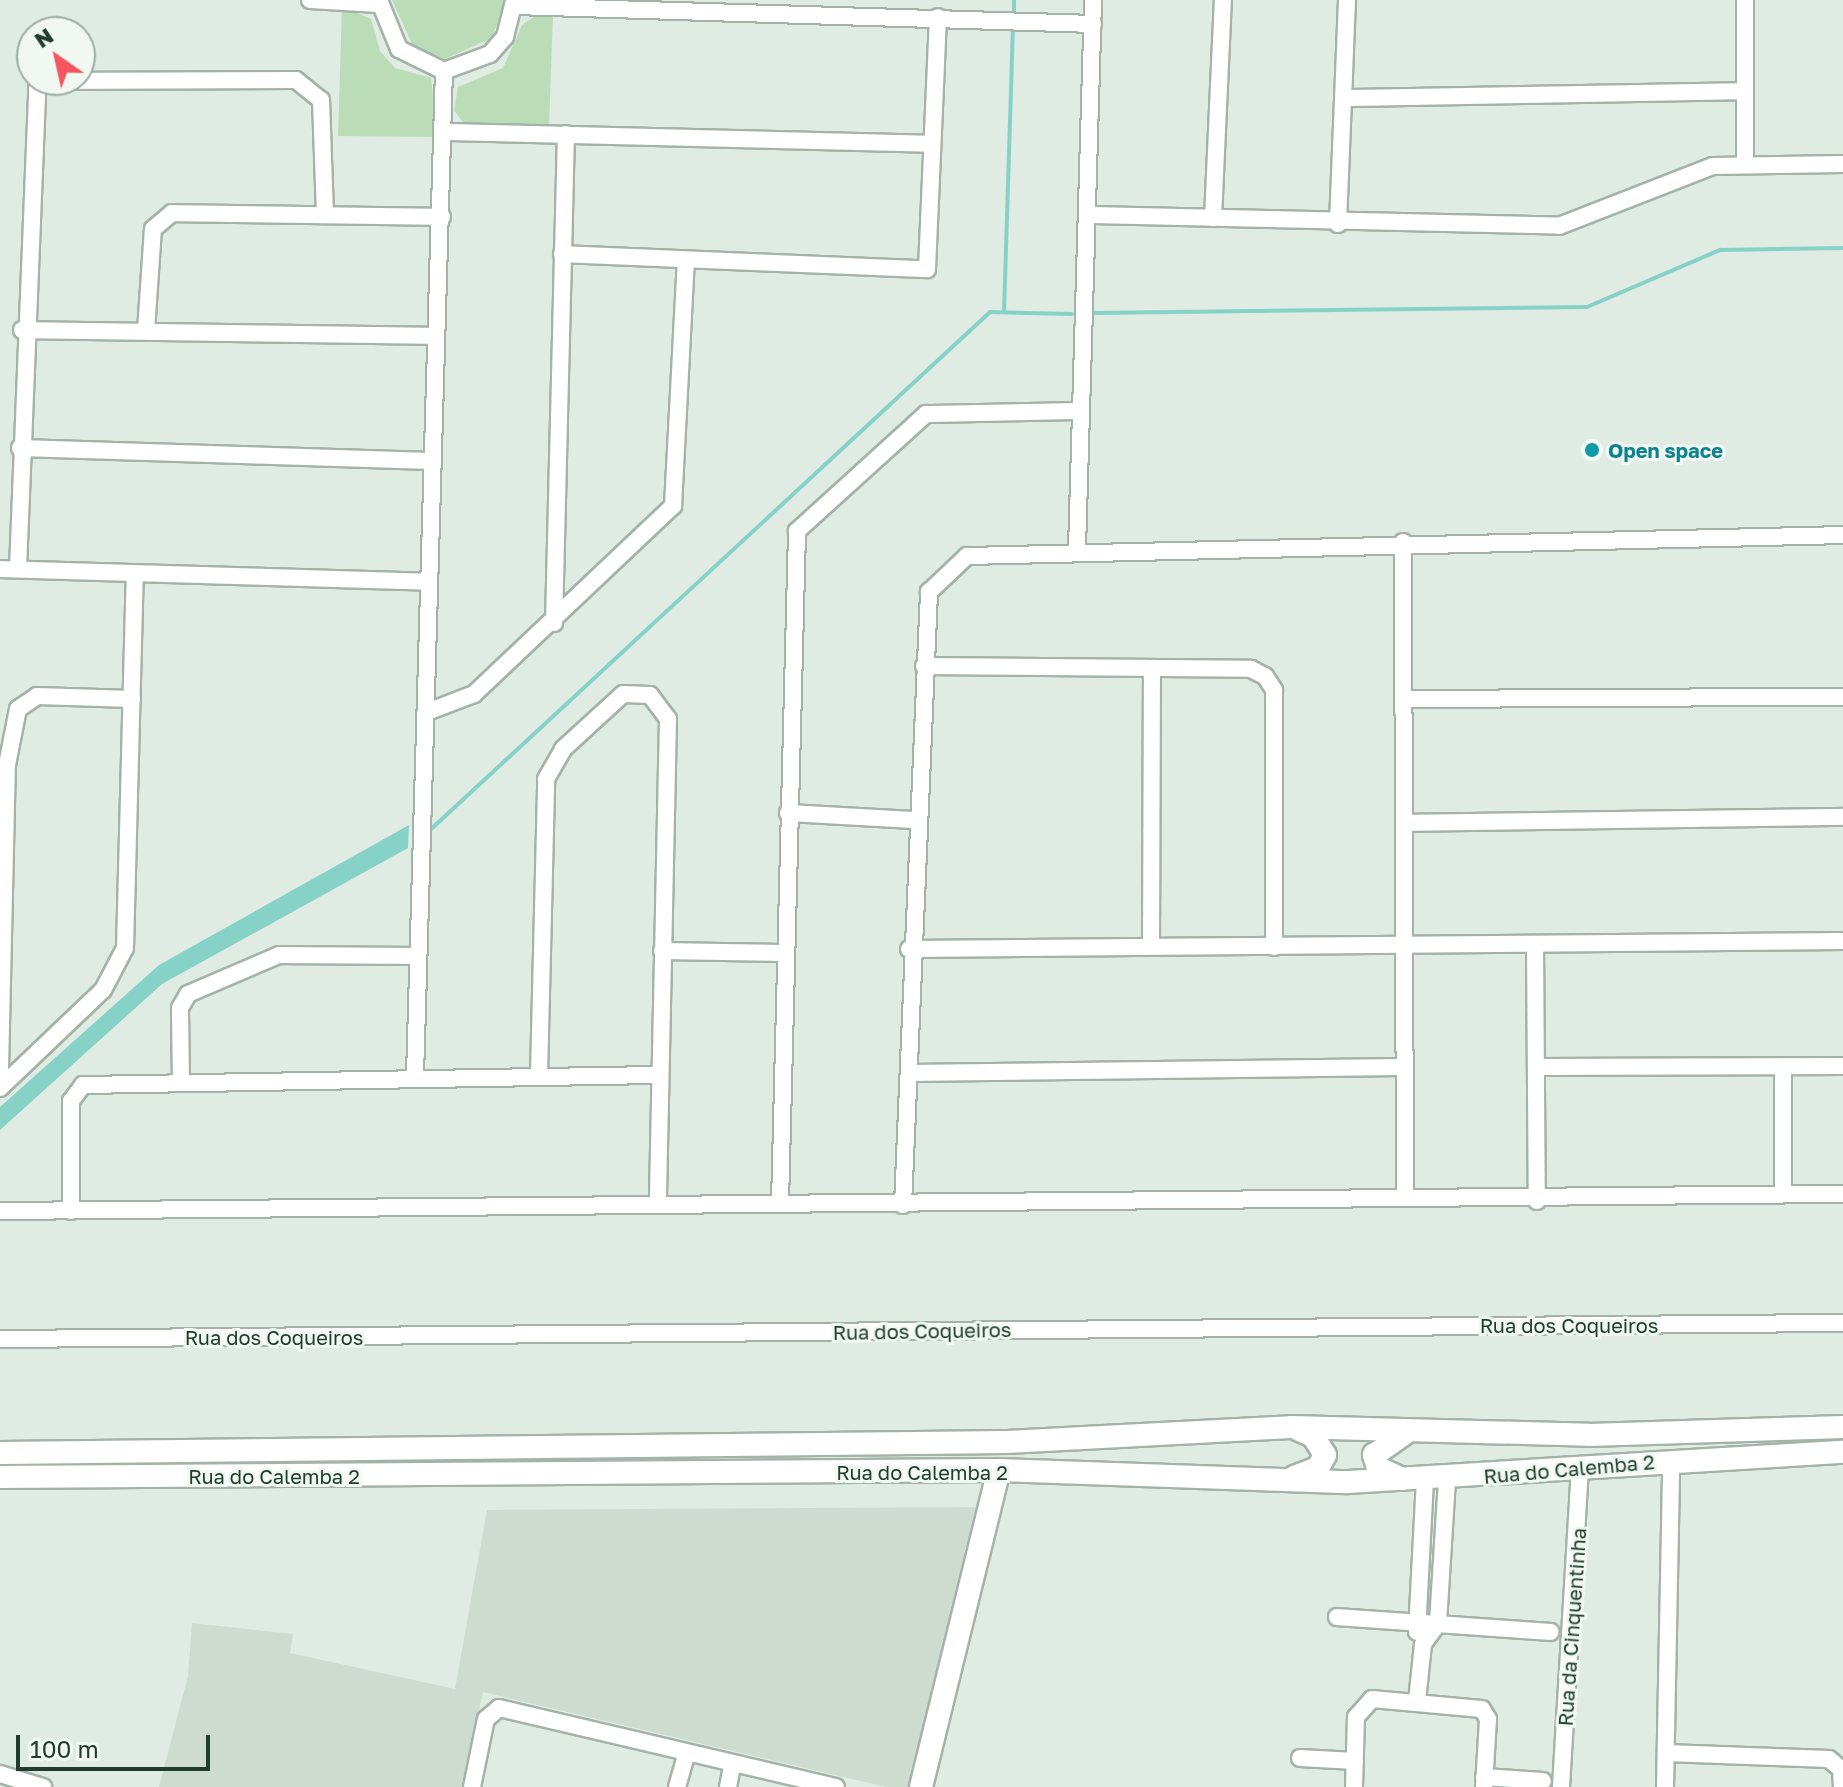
<!DOCTYPE html>
<html>
<head>
<meta charset="utf-8">
<style>
  body { margin:0 }
  #map { position:relative; width:1843px; height:1787px; overflow:hidden; background:#e0ebe3; font-family:"Golos Text",sans-serif }
  div>[style] { position:absolute }
  .built>* { inset:0; background:#cedbd1 }
  .green>* { inset:0; background:#baddb8 }
  .water>* { inset:0; background:#86d2c7 }
  .stream>* { height:4px; margin:-2px; padding:0 2px; transform-origin:2px; border-radius:2px; background:#86d2c7 }
  .roads { filter:drop-shadow(2px 0 #a3b3a8) drop-shadow(-2px 0 #a3b3a8) drop-shadow(0 2px #a3b3a8) drop-shadow(0 -2px #a3b3a8) }
  .street>* { height:16px; margin:-8px; padding:0 8px; transform-origin:8px; border-radius:8px; background:#fff }
  .secondary>* { height:22px; margin:-11px; padding:0 11px; transform-origin:11px; border-radius:11px; background:#fff }
  .dots>* { width:22px; height:22px; translate:-50% -50%; box-sizing:border-box; border:4px solid #f1f8f2; border-radius:50% }
  span { translate:-50% -50%; white-space:nowrap; text-align:center; line-height:1.15; -webkit-text-stroke:6px #f1f8f2; paint-order:stroke }
  .culture-label { font-size:20px; color:#0d838f; font-weight:700 }
  .left { translate:0 -50%; text-align:left }
  .street-label { font-size:20px; color:#203c2c }
  .north { position:absolute; left:16px; top:16px; width:80px; height:80px; box-sizing:border-box; background:#f1f8f2; border:2px solid #9dada3; border-radius:50%; rotate:326deg; font-size:22px; font-weight:700; line-height:32px; text-align:center; color:#203c2c }
  .north::after { content:''; display:block; margin:auto; width:28px; height:36px; background:#f5555e; clip-path:polygon(50% 0,100% 100%,50% 72%,0 100%) }
  .scale { position:absolute; left:16px; top:1735px; width:194px; height:36px; box-sizing:border-box; border:4px solid #203c2c; border-top:0; padding-left:10px; font-size:24px; line-height:28px; white-space:nowrap; color:#203c2c; -webkit-text-stroke:6px #f1f8f2; paint-order:stroke }
</style>
</head>
<body>
<div id="map">
  <div class="built">
    <i style="clip-path:polygon(986px 1507px,914px 1787px,886px 1787px,483px 1692px,462px 1787px,159px 1787px,188px 1676px,192px 1623px,293px 1634px,290px 1653px,455px 1689px,487px 1510px)"></i>
  </div>
  <div class="green">
    <i style="clip-path:polygon(392px 0,504px 0,504px 6px,492px 38px,445px 59px,413px 46px)"></i>
    <i style="clip-path:polygon(342px 6px,371px 19px,380px 51px,395px 68px,431px 78px,438px 137px,338px 136px)"></i>
    <i style="clip-path:polygon(541px 12px,553px 13px,549px 127px,466px 127px,454px 110px,458px 87px,503px 68px,522px 25px)"></i>
  </div>
  <div class="water">
    <i style="clip-path:polygon(409px 825px,408px 848px,162px 984px,0 1130px,0 1107px,159px 965px)"></i>
  </div>
  <div class="stream">
    <i style="left:1014px;top:10px;width:10px;rotate:-90deg"></i>
    <i style="left:1004px;top:312px;width:282px;rotate:-88.2deg"></i>
    <i style="left:1095px;top:313px;width:492px;rotate:-0.7deg"></i>
    <i style="left:1587px;top:307px;width:145px;rotate:-23.2deg"></i>
    <i style="left:1720px;top:250px;width:123px;rotate:-0.9deg"></i>
    <i style="left:429px;top:831px;width:764px;rotate:-42.77deg"></i>
    <i style="left:990px;top:312px;width:82px;rotate:1.4deg"></i>
  </div>
  <div class="roads">
    <div class="street">
      <i style="left:310px;top:0;width:68px;rotate:3.4deg"></i>
      <i style="left:379px;top:0;width:53px;rotate:67.8deg"></i>
      <i style="left:399px;top:49px;width:50px;rotate:26.1deg"></i>
      <i style="left:444px;top:71px;width:49px;rotate:-20.3deg"></i>
      <i style="left:490px;top:54px;width:23px;rotate:-49deg"></i>
      <i style="left:505px;top:37px;width:38px;rotate:-76deg"></i>
      <i style="left:515px;top:6px;width:578px;rotate:1.78deg"></i>
      <i style="left:1345px;top:98px;width:400px;rotate:-1deg"></i>
      <i style="left:447px;top:132px;width:485px;rotate:1.4deg"></i>
      <i style="left:1745px;top:162px;width:162px;rotate:-90deg"></i>
      <i style="left:1089px;top:215px;width:470px;rotate:1.3deg"></i>
      <i style="left:1559px;top:226px;width:165px;rotate:-21.3deg"></i>
      <i style="left:1713px;top:166px;width:130px;rotate:-0.9deg"></i>
      <i style="left:1213px;top:218px;width:218px;rotate:-87.4deg"></i>
      <i style="left:1338px;top:224px;width:224px;rotate:-87.7deg"></i>
      <i style="left:562px;top:254px;width:365px;rotate:2.4deg"></i>
      <i style="left:927px;top:269px;width:252px;rotate:-87.5deg"></i>
      <i style="left:22px;top:330px;width:414px;rotate:0.8deg"></i>
      <i style="left:146px;top:331px;width:102px;rotate:-86.1deg"></i>
      <i style="left:153px;top:229px;width:25px;rotate:-40deg"></i>
      <i style="left:172px;top:213px;width:270px;rotate:0.8deg"></i>
      <i style="left:20px;top:448px;width:411px;rotate:1.8deg"></i>
      <i style="left:1403px;top:542px;width:656px;rotate:89.83deg"></i>
      <i style="left:1077px;top:549px;width:549px;rotate:-88.33deg"></i>
      <i style="left:0;top:569px;width:429px;rotate:1.7deg"></i>
      <i style="left:18px;top:569px;width:481px;rotate:-87.7deg"></i>
      <i style="left:37px;top:88px;width:11px;rotate:-41deg"></i>
      <i style="left:45px;top:81px;width:251px;rotate:-0.2deg"></i>
      <i style="left:296px;top:80px;width:32px;rotate:39deg"></i>
      <i style="left:321px;top:100px;width:115px;rotate:88deg"></i>
      <i style="left:554px;top:623px;width:489px;rotate:-88.6deg"></i>
      <i style="left:924px;top:666px;width:327px;rotate:0.5deg"></i>
      <i style="left:1251px;top:669px;width:16px;rotate:27deg"></i>
      <i style="left:1265px;top:676px;width:17px;rotate:57deg"></i>
      <i style="left:1274px;top:690px;width:257px;rotate:90deg"></i>
      <i style="left:1407px;top:699px;width:436px;rotate:-0.3deg"></i>
      <i style="left:427px;top:712px;width:50px;rotate:-21deg"></i>
      <i style="left:474px;top:694px;width:274px;rotate:-43.4deg"></i>
      <i style="left:673px;top:506px;width:244px;rotate:-87deg"></i>
      <i style="left:788px;top:813px;width:126px;rotate:3.2deg"></i>
      <i style="left:1405px;top:823px;width:438px;rotate:-0.8deg"></i>
      <i style="left:1535px;top:944px;width:257px;rotate:89.6deg"></i>
      <i style="left:1151px;top:945px;width:273px;rotate:-89.8deg"></i>
      <i style="left:909px;top:949px;width:934px;rotate:-0.49deg"></i>
      <i style="left:662px;top:951px;width:122px;rotate:0.9deg"></i>
      <i style="left:1539px;top:1067px;width:304px;rotate:-0.2deg"></i>
      <i style="left:0;top:1069px;width:304px;rotate:-88.7deg"></i>
      <i style="left:7px;top:765px;width:57px;rotate:-78.9deg"></i>
      <i style="left:18px;top:709px;width:23px;rotate:-34deg"></i>
      <i style="left:37px;top:696px;width:95px;rotate:1.8deg"></i>
      <i style="left:1783px;top:1069px;width:125px;rotate:90deg"></i>
      <i style="left:909px;top:1073px;width:493px;rotate:-0.7deg"></i>
      <i style="left:539px;top:1075px;width:296px;rotate:-88.6deg"></i>
      <i style="left:546px;top:779px;width:34px;rotate:-60deg"></i>
      <i style="left:563px;top:749px;width:81px;rotate:-42.5deg"></i>
      <i style="left:623px;top:694px;width:27px;rotate:2deg"></i>
      <i style="left:650px;top:695px;width:30px;rotate:53deg"></i>
      <i style="left:668px;top:719px;width:484px;rotate:91.2deg"></i>
      <i style="left:415px;top:1076px;width:1005px;rotate:-88.35deg"></i>
      <i style="left:181px;top:1082px;width:74px;rotate:-90.8deg"></i>
      <i style="left:180px;top:1008px;width:16px;rotate:-60deg"></i>
      <i style="left:188px;top:994px;width:99px;rotate:-23.2deg"></i>
      <i style="left:279px;top:955px;width:136px;rotate:0.4deg"></i>
      <i style="left:0;top:1088px;width:142px;rotate:-43.6deg"></i>
      <i style="left:103px;top:990px;width:47px;rotate:-62.4deg"></i>
      <i style="left:125px;top:948px;width:373px;rotate:-88.5deg"></i>
      <i style="left:780px;top:1203px;width:672px;rotate:-88.55deg"></i>
      <i style="left:797px;top:531px;width:174px;rotate:-42.2deg"></i>
      <i style="left:926px;top:414px;width:155px;rotate:-1.1deg"></i>
      <i style="left:903px;top:1205px;width:614px;rotate:-87.57deg"></i>
      <i style="left:929px;top:592px;width:52px;rotate:-43.5deg"></i>
      <i style="left:967px;top:556px;width:876px;rotate:-1.37deg"></i>
      <i style="left:0;top:1211px;width:1843px;rotate:-0.53deg"></i>
      <i style="left:71px;top:1211px;width:110px;rotate:-90deg"></i>
      <i style="left:71px;top:1101px;width:20px;rotate:-53deg"></i>
      <i style="left:83px;top:1085px;width:574px;rotate:-1deg"></i>
      <i style="left:0;top:1339px;width:1843px;rotate:-0.5deg"></i>
      <i style="left:1337px;top:1617px;width:214px;rotate:4deg"></i>
      <i style="left:1417px;top:1632px;width:152px;rotate:-87deg"></i>
      <i style="left:1417px;top:1701px;width:57px;rotate:-84deg"></i>
      <i style="left:1423px;top:1644px;width:26px;rotate:-54deg"></i>
      <i style="left:1438px;top:1623px;width:144px;rotate:-86.4deg"></i>
      <i style="left:1666px;top:1753px;width:163px;rotate:2.1deg"></i>
      <i style="left:1829px;top:1759px;width:16px;rotate:40deg"></i>
      <i style="left:1841px;top:1769px;width:18px;rotate:87deg"></i>
      <i style="left:1300px;top:1758px;width:55px;rotate:3.1deg"></i>
      <i style="left:0;top:1774px;width:45px;rotate:16.8deg"></i>
      <i style="left:1484px;top:1777px;width:59px;rotate:3.9deg"></i>
      <i style="left:472px;top:1787px;width:69px;rotate:-78.4deg"></i>
      <i style="left:486px;top:1719px;width:17px;rotate:-40deg"></i>
      <i style="left:499px;top:1708px;width:346px;rotate:13.2deg"></i>
      <i style="left:677px;top:1787px;width:33px;rotate:-74deg"></i>
      <i style="left:728px;top:1787px;width:21px;rotate:-79deg"></i>
      <i style="left:1354px;top:1787px;width:70px;rotate:-88.4deg"></i>
      <i style="left:1356px;top:1717px;width:24px;rotate:-48deg"></i>
      <i style="left:1372px;top:1699px;width:110px;rotate:5.2deg"></i>
      <i style="left:1482px;top:1709px;width:12px;rotate:59deg"></i>
      <i style="left:1488px;top:1719px;width:68px;rotate:93.4deg"></i>
      <i style="left:1561px;top:1787px;width:320px;rotate:-86.6deg"></i>
      <i style="left:1665px;top:1787px;width:326px;rotate:-88.9deg"></i>
    </div>
    <div class="secondary">
      <i style="left:0;top:1453px;width:1007px;rotate:-0.63deg"></i>
      <i style="left:1007px;top:1442px;width:284px;rotate:-3deg"></i>
      <i style="left:1291px;top:1427px;width:298px;rotate:1.5deg"></i>
      <i style="left:1589px;top:1435px;width:254px;rotate:-1.8deg"></i>
      <i style="left:0;top:1477px;width:999px;rotate:-0.4deg"></i>
      <i style="left:999px;top:1470px;width:349px;rotate:2deg"></i>
      <i style="left:1348px;top:1482px;width:496px;rotate:-3.5deg"></i>
      <i style="left:1294px;top:1477px;width:26px;rotate:-21deg"></i>
      <i style="left:1318px;top:1468px;width:15px;rotate:-62deg"></i>
      <i style="left:1325px;top:1455px;width:22px;rotate:-122deg"></i>
      <i style="left:1313px;top:1436px;width:17px;rotate:-156deg"></i>
      <i style="left:1402px;top:1479px;width:26px;rotate:-155deg"></i>
      <i style="left:1378px;top:1468px;width:14px;rotate:-107deg"></i>
      <i style="left:1374px;top:1455px;width:38px;rotate:-35deg"></i>
      <i style="left:921px;top:1787px;width:326px;rotate:-76.2deg"></i>
    </div>
  </div>
  <div class="dots">
    <i style="left:1592px;top:450px;background:#0f9aa8"></i>
  </div>
  <div class="culture-label">
    <span class="left" style="left:1608px;top:450px">Open space</span>
  </div>
  <div class="street-label">
    <span style="left:1569px;top:1325px">Rua dos Coqueiros</span>
    <span style="left:922px;top:1331px;rotate:-1deg">Rua dos Coqueiros</span>
    <span style="left:274px;top:1337px">Rua dos Coqueiros</span>
    <span style="left:1569px;top:1469px;rotate:-5deg">Rua do Calemba 2</span>
    <span style="left:922px;top:1472px">Rua do Calemba 2</span>
    <span style="left:274px;top:1476px">Rua do Calemba 2</span>
    <span style="left:1572px;top:1627px;rotate:-86deg">Rua da Cinquentinha</span>
  </div>
  <div class="north">N</div>
  <div class="scale">100 m</div>
</div>
</body>
</html>
